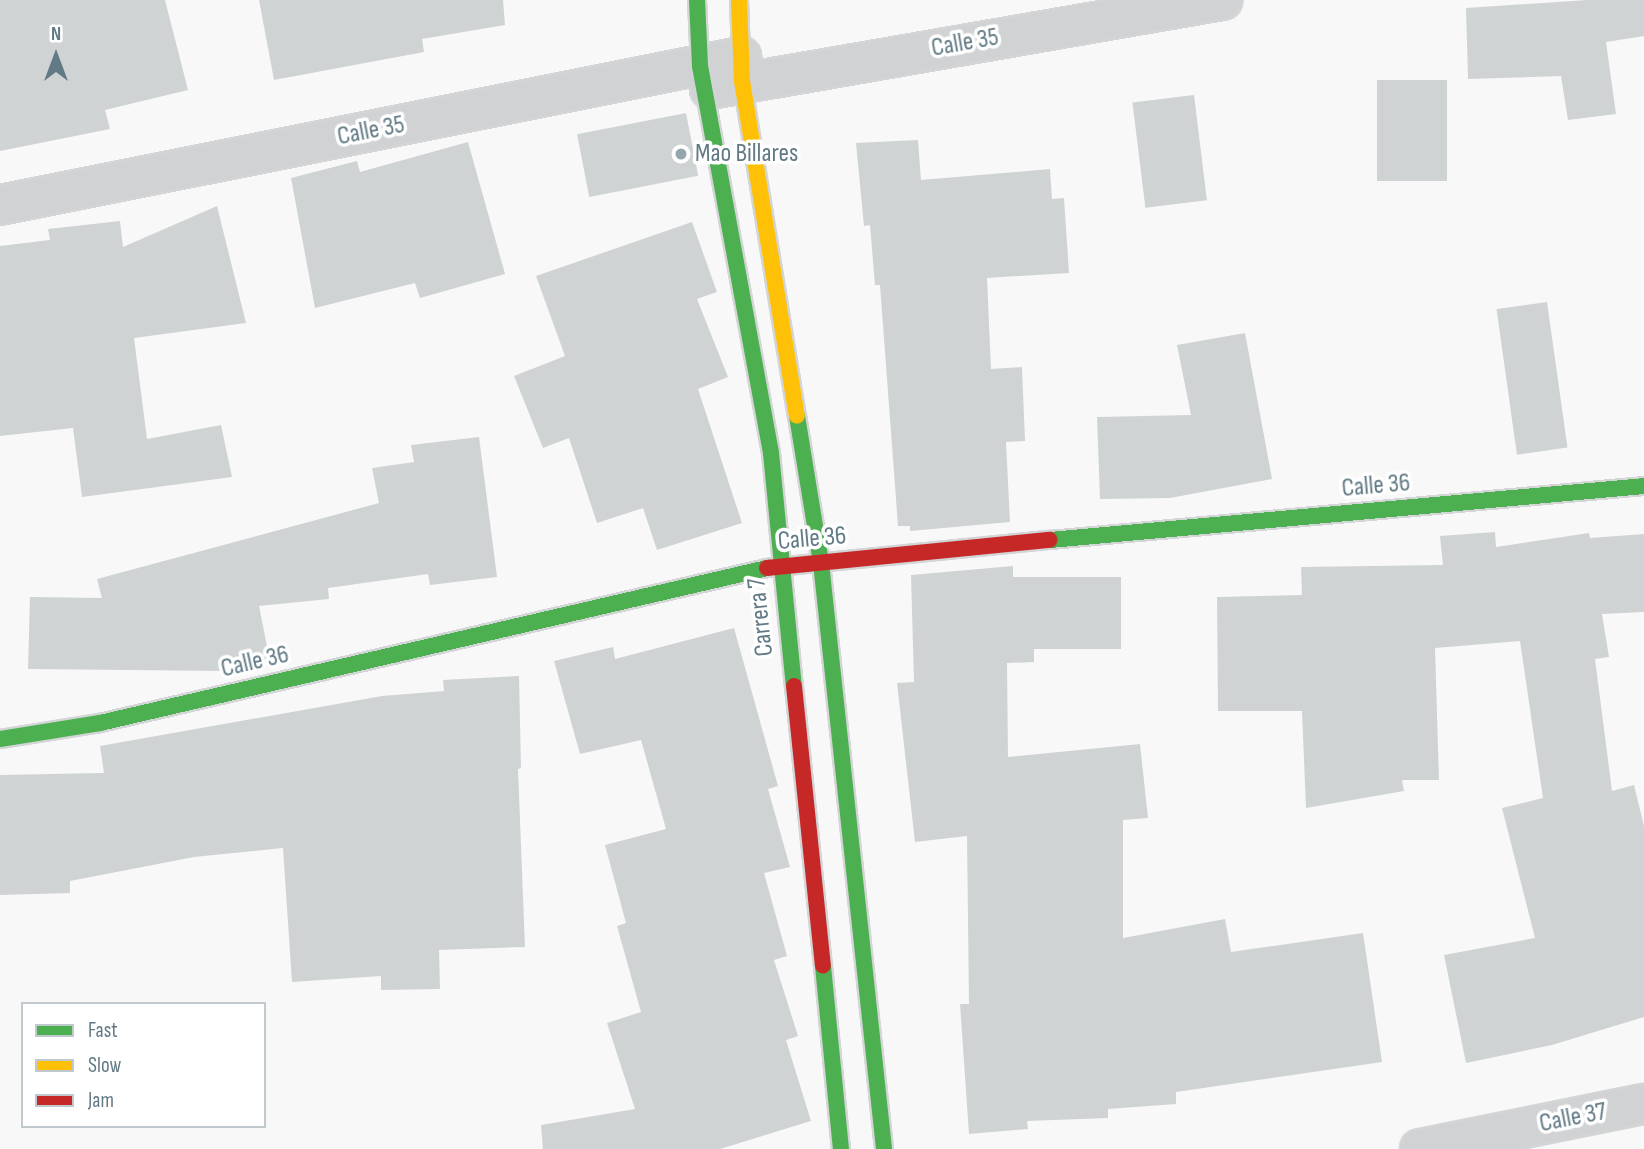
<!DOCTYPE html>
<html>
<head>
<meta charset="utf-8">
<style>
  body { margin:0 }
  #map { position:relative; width:1644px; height:1149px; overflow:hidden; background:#f8f8f8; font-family:"Sofia Sans Condensed",sans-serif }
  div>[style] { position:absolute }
  .building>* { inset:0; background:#d0d3d4; transform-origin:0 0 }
  .roads { filter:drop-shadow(2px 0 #d3d5d6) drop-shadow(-2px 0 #d3d5d6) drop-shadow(0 2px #d3d5d6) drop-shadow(0 -2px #d3d5d6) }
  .street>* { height:38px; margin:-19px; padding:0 19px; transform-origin:19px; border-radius:19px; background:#d1d2d3 }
  .fast>* { height:16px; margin:-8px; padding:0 8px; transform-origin:8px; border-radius:8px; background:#4caf50 }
  .slow>* { height:16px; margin:-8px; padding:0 8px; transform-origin:8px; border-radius:8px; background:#ffc107 }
  .jam>* { height:16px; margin:-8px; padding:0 8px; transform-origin:8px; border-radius:8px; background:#c62828 }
  .dots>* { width:19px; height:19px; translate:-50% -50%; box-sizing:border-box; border:4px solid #fff; border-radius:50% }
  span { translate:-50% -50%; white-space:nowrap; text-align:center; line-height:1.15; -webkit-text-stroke:7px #fff; paint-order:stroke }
  .street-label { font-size:26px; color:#627a85 }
  .poi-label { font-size:26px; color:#627a85 }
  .left { translate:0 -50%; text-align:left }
  .legend { position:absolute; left:21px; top:1002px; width:245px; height:126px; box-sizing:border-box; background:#fff; border:2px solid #c0cace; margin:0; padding:9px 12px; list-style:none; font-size:21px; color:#627a85 }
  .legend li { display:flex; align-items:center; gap:14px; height:35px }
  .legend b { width:35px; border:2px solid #c0cace }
  .north { position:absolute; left:21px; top:21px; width:70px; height:70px; -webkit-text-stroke:5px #fff; paint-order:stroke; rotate:0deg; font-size:19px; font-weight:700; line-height:28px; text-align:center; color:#627a85 }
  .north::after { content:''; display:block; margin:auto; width:24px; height:32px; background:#627a85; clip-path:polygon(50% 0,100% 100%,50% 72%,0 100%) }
</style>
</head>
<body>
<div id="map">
  <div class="building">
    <i style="clip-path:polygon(0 0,165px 0,188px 90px,105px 110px,110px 129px,0 151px)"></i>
    <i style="clip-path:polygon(259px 0,503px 0,505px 25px,422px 39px,424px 52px,274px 80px)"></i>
    <i style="clip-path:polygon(1587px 0,1644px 0,1644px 36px,1606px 42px,1616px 114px,1568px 120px,1561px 76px,1468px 79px,1466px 8px)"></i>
    <i style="left:1377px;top:80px;width:70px;height:101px"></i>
    <i style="left:1194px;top:95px;width:106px;height:62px;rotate:83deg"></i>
    <i style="left:686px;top:113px;width:64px;height:111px;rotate:79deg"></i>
    <i style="clip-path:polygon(918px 140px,921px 180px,1050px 169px,1052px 199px,1064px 198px,1069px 273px,987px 278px,991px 369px,1022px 367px,1025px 441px,1006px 442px,1010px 522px,910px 531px,910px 526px,898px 526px,880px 285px,875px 285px,870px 225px,864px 226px,856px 143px)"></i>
    <i style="clip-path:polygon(468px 142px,505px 274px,420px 298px,415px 283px,315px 308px,291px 178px,357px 161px,360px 172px)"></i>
    <i style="clip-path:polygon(217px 206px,246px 323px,134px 338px,147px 439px,221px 425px,232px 477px,82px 497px,73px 428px,0 436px,0 246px,50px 240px,48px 229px,120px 221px,123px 247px)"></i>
    <i style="clip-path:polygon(692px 222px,717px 292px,697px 299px,728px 377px,698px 389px,742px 523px,657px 550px,643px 508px,597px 523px,569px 438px,543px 448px,514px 376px,565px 356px,536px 276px)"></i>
    <i style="left:1547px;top:302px;width:147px;height:51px;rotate:82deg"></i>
    <i style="clip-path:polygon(1245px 333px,1272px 479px,1170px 498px,1100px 499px,1097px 417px,1191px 415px,1177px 345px)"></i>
    <i style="clip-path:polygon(479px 437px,497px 577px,430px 585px,428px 574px,328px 588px,329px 599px,259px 606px,270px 661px,225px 671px,28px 669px,30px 597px,102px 598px,97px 579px,379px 503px,372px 468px,414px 462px,411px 445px)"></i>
    <i style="clip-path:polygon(1495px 532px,1496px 547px,1589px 533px,1590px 538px,1644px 534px,1644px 612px,1602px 614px,1609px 657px,1595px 659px,1612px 791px,1634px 785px,1644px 826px,1644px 1017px,1552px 1045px,1466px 1063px,1444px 955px,1535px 938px,1502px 808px,1543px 798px,1520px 641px,1435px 648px,1439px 780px,1402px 780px,1404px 791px,1306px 808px,1302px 711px,1218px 711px,1217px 597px,1302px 595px,1301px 567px,1443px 565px,1440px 536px)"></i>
    <i style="clip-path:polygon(1013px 566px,1013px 577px,1121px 577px,1121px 649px,1034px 649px,1034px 662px,1007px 663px,1008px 757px,1140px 744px,1148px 818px,1123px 820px,1123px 938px,1225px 919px,1231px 952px,1363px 933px,1382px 1062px,1176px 1092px,1176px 1104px,1108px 1109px,1108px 1118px,1027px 1121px,1028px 1129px,969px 1134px,960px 1004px,969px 1004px,967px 836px,915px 842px,897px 683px,914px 682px,911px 575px)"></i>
    <i style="clip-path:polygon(734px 628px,778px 786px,768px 789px,790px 867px,764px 873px,787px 956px,774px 960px,798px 1036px,786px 1040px,811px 1121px,720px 1149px,543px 1149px,541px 1125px,635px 1109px,607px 1023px,641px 1012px,617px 926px,626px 923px,605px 845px,666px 829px,641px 740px,580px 754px,554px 661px,613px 647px,615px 659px)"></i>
    <i style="clip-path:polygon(519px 676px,521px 768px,518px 769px,525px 947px,439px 950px,440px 989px,381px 990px,381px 976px,292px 982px,283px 848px,194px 857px,70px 881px,70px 893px,0 895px,0 775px,104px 773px,100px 746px,382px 696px,444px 691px,443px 680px)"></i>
  </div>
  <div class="roads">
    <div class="street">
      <i style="left:710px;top:89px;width:520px;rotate:-9.86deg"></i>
      <i style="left:0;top:205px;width:756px;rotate:-11.3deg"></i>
      <i style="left:1420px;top:1149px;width:228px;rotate:-11.4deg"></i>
    </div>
    <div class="fast">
      <i style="left:697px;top:0;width:66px;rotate:87.4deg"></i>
      <i style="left:700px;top:66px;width:393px;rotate:79.6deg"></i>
      <i style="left:771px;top:453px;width:234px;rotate:84.4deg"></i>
      <i style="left:797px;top:416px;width:149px;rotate:80.7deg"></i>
      <i style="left:821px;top:563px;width:589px;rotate:83.86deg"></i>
      <i style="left:1050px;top:540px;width:596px;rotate:-5.19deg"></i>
      <i style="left:0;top:739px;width:101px;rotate:-9.1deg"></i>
      <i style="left:100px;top:723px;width:685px;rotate:-13.08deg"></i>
      <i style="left:823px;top:966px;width:184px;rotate:84.4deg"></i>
    </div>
    <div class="slow">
      <i style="left:739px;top:0;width:81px;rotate:87.9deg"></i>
      <i style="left:742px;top:81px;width:339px;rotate:80.7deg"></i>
    </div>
    <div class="jam">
      <i style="left:767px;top:568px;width:284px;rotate:-5.7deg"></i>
      <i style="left:794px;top:686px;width:281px;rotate:84.1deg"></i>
    </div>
  </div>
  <div class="dots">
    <i style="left:681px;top:154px;background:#96a6ad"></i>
  </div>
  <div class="street-label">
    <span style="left:965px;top:43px;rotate:-10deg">Calle 35</span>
    <span style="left:371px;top:131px;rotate:-11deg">Calle 35</span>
    <span style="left:1376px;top:486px;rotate:-5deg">Calle 36</span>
    <span style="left:812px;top:539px;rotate:-5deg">Calle 36</span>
    <span style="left:761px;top:617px;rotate:-96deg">Carrera 7</span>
    <span style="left:255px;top:662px;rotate:-13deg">Calle 36</span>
    <span style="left:1573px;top:1118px;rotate:-11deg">Calle 37</span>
  </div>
  <div class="poi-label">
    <span class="left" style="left:695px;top:154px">Mao Billares</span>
  </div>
  <ul class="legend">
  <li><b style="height:9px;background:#4caf50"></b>Fast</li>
  <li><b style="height:9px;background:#ffc107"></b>Slow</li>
  <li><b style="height:9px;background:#c62828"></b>Jam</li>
  </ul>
  <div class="north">N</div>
</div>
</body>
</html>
